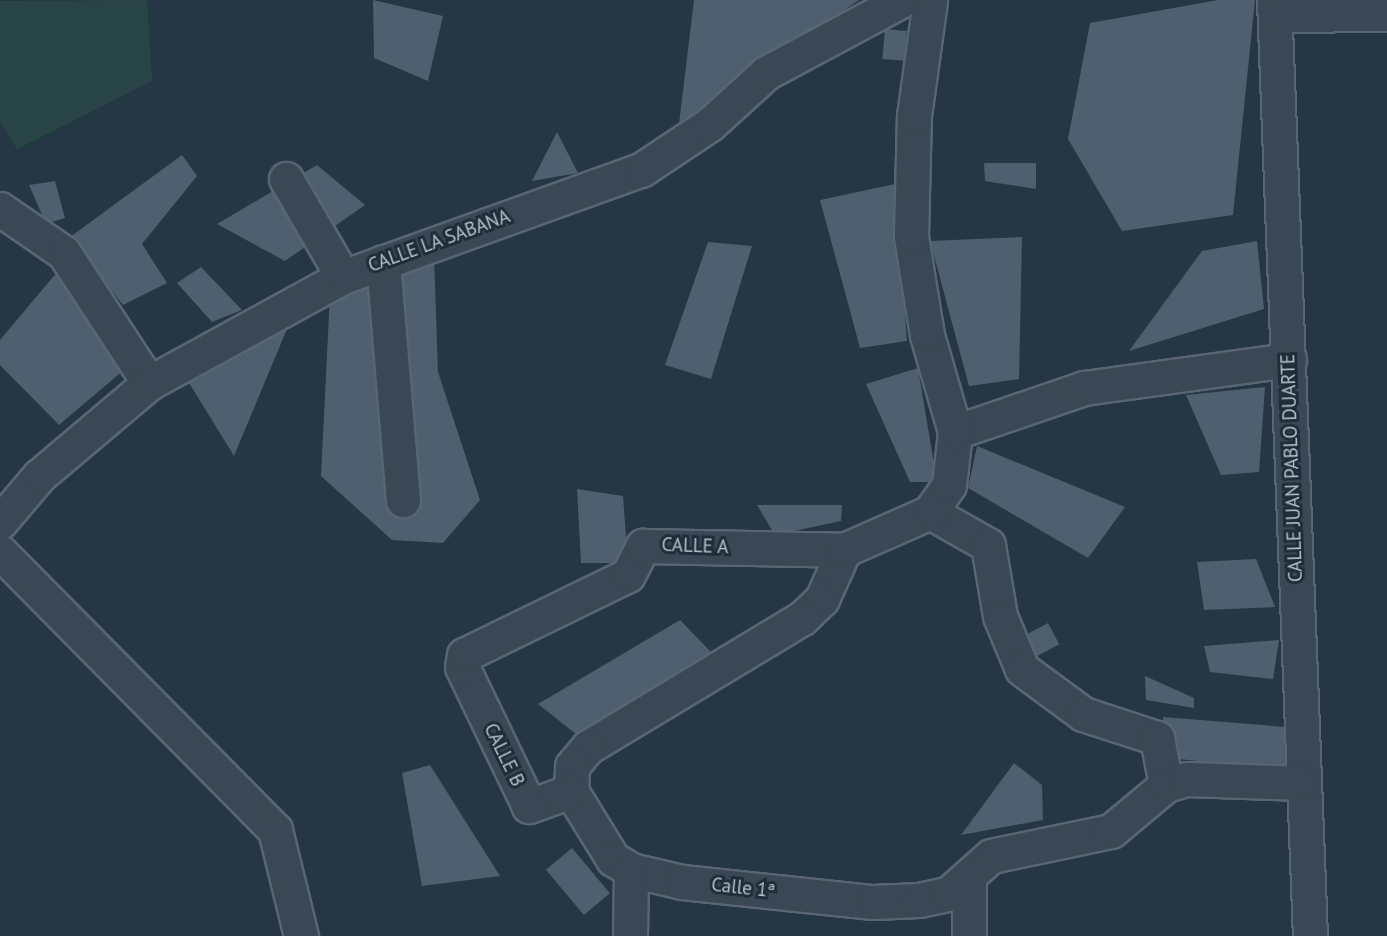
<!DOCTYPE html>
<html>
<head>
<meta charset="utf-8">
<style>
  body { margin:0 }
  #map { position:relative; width:1387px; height:936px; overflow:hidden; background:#253645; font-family:"PT Sans",sans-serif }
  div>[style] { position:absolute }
  .green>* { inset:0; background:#284546 }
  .building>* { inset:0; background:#4e5f70; transform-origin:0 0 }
  .roads { filter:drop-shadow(2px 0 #596572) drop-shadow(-2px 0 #596572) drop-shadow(0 2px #596572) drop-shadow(0 -2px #596572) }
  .minor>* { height:33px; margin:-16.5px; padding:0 16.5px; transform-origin:16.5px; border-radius:16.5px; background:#3a4754 }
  span { translate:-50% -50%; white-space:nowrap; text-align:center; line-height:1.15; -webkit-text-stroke:6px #1f2c3a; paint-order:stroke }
  .street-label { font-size:19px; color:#b8c2ce }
</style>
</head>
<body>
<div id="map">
  <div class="green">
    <i style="clip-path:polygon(147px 0,152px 81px,17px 149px,0 121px,0 1px)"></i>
  </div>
  <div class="building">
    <i style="clip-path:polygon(373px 0,443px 16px,428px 81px,374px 58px)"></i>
    <i style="clip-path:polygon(694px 0,859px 0,679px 124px)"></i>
    <i style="clip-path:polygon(1218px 0,1255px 0,1233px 215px,1122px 231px,1068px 139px,1090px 23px)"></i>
    <i style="left:885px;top:29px;width:22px;height:30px;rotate:5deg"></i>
    <i style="clip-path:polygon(557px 132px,578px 173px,532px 181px)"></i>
    <i style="clip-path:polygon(182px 155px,197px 176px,142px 244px,167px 283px,123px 305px,70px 237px)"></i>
    <i style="clip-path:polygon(984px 163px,1036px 163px,1036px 189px,985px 181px)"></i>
    <i style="clip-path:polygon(317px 165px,365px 205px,285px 261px,217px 224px)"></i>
    <i style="clip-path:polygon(55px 181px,65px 218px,46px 224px,29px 185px)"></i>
    <i style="clip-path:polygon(895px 184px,907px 341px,860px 348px,820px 200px)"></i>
    <i style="clip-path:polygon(1022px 237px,1019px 379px,969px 386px,930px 241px)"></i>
    <i style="clip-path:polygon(1257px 241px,1264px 309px,1129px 351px,1202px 251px)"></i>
    <i style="clip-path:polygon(708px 242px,752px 246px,711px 379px,665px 365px)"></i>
    <i style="clip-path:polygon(434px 256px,438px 372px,480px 500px,443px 543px,392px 540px,321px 476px,330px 294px)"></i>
    <i style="clip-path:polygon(63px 265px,131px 364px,59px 425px,0 365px,0 340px)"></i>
    <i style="clip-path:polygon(201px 267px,242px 310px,212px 322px,177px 283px)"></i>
    <i style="clip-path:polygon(292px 317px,234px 456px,186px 378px)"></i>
    <i style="clip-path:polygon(918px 368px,937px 482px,910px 482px,866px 384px)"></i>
    <i style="clip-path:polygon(1265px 387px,1259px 472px,1221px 475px,1186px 395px)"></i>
    <i style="clip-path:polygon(977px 446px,1125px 507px,1088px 558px,968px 488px)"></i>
    <i style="clip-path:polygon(577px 489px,623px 496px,628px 563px,581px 563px)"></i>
    <i style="clip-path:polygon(757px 505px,842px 505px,841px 521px,775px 535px)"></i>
    <i style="clip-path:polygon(1256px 559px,1275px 607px,1204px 610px,1197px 562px)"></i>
    <i style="clip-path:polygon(680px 620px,712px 653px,576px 734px,538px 704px)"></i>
    <i style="left:1048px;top:623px;width:24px;height:25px;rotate:62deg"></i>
    <i style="clip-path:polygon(1279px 640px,1273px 679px,1210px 672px,1204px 646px)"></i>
    <i style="clip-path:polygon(1145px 676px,1194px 698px,1194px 708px,1146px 700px)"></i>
    <i style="clip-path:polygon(1163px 717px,1286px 727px,1286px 770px,1168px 758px)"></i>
    <i style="clip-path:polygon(1014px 763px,1042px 785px,1043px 820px,961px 835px)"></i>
    <i style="clip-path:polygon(430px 765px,500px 876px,422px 886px,402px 773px)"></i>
    <i style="left:572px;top:848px;width:59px;height:34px;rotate:50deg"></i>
  </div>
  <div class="roads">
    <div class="minor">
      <i style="left:1274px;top:0;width:937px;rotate:87.8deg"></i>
      <i style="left:1275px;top:15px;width:112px;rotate:-0.5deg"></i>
      <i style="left:286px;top:179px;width:113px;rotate:59.8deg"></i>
      <i style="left:0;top:209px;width:78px;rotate:34.5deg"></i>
      <i style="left:64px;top:253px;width:155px;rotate:56.8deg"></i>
      <i style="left:383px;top:262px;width:239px;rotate:85.2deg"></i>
      <i style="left:955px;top:432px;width:136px;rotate:-18.8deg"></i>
      <i style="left:1084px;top:388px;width:207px;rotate:-7.8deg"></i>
      <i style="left:930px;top:512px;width:67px;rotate:29.6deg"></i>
      <i style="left:988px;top:545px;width:72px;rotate:80.4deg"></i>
      <i style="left:1000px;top:616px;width:57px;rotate:67.5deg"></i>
      <i style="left:1022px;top:669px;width:76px;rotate:36.4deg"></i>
      <i style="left:1083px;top:714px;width:78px;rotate:18deg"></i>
      <i style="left:1157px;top:738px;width:48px;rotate:79.2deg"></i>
      <i style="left:0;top:522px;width:60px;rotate:-49.7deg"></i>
      <i style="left:39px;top:476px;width:144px;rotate:-40.2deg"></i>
      <i style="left:149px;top:383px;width:221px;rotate:-28.7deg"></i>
      <i style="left:343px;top:277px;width:317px;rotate:-19.8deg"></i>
      <i style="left:641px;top:170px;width:83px;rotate:-33.7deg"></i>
      <i style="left:710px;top:124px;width:76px;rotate:-42.3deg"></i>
      <i style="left:766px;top:73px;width:154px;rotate:-28.2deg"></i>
      <i style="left:844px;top:550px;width:54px;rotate:114.2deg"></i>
      <i style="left:822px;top:599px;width:28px;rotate:136deg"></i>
      <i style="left:802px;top:618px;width:250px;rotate:148.9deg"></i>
      <i style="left:588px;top:747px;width:25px;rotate:130deg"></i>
      <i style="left:572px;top:766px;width:25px;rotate:92deg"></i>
      <i style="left:571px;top:791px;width:80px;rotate:58.3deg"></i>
      <i style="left:613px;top:859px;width:21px;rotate:31deg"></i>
      <i style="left:631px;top:870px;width:52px;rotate:13.2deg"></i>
      <i style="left:682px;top:882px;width:192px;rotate:6deg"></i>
      <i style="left:873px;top:902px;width:46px;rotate:-2.5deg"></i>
      <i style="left:919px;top:900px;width:30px;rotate:-12deg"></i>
      <i style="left:948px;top:894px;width:57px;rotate:-41.5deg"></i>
      <i style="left:991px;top:856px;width:123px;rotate:-11.8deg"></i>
      <i style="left:1111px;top:831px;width:72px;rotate:-39.9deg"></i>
      <i style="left:1166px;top:785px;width:22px;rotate:-16deg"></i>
      <i style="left:1187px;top:779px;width:115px;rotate:2deg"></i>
      <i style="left:0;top:552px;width:391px;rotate:45.3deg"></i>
      <i style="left:275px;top:830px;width:109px;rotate:76.2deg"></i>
      <i style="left:571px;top:791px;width:45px;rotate:160.3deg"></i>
      <i style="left:529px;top:806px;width:154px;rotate:-115.7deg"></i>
      <i style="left:462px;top:667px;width:12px;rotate:-81deg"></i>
      <i style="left:464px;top:655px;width:182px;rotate:-26deg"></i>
      <i style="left:628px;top:575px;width:33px;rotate:-63deg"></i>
      <i style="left:643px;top:546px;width:201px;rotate:1.1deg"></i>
      <i style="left:844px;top:550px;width:94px;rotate:-23.8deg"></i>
      <i style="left:930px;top:512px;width:33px;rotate:-55deg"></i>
      <i style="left:949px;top:485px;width:53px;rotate:-83.5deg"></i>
      <i style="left:955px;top:432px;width:101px;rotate:-106.1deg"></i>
      <i style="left:927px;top:335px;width:100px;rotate:-99.2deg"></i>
      <i style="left:911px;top:236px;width:120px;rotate:-88.6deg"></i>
      <i style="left:914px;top:116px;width:117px;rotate:-82.1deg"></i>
      <i style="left:630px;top:936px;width:66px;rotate:-89.1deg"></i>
      <i style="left:969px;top:936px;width:57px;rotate:-90deg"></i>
    </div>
  </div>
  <div class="street-label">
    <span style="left:439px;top:241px;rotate:-20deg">CALLE LA SABANA</span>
    <span style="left:1292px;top:468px;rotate:-92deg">CALLE JUAN PABLO DUARTE</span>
    <span style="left:695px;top:546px;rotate:2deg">CALLE A</span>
    <span style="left:504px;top:755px;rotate:64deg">CALLE B</span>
    <span style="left:743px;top:888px;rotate:6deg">Calle 1ª</span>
  </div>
</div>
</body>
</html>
